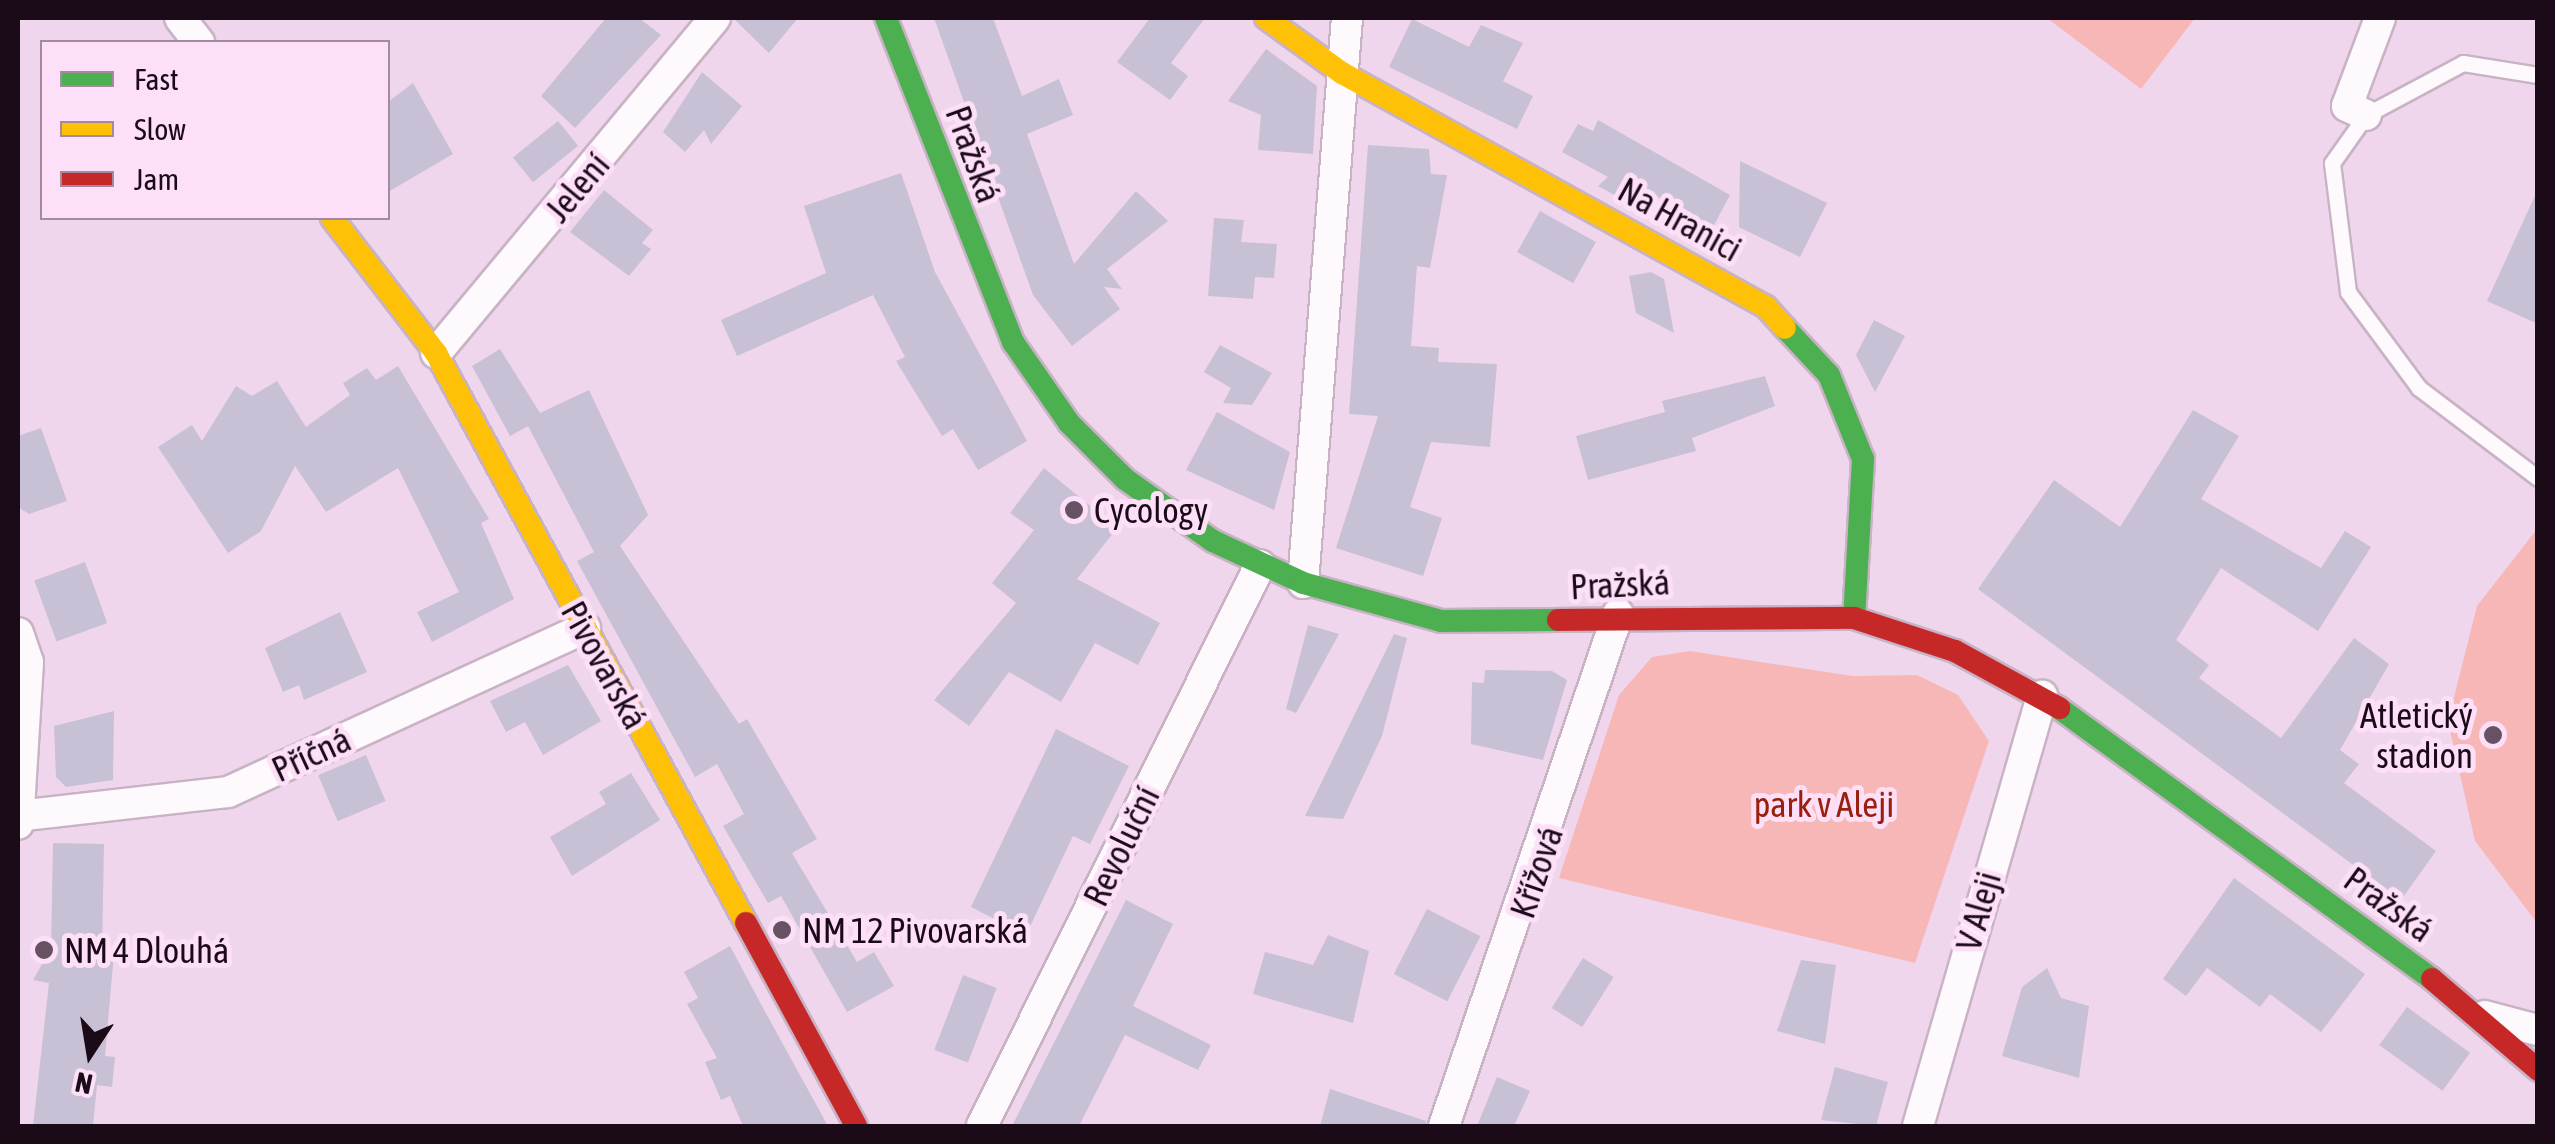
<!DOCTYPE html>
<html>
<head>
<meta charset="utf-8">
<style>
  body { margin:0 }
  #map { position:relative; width:2555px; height:1144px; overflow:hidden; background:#f0d6ec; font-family:"Asap Condensed",sans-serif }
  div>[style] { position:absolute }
  .green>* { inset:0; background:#f7b7b7 }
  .building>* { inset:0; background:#c8c0d4; transform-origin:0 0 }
  .roads { filter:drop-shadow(2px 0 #c8b3c5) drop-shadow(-2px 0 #c8b3c5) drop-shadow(0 2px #c8b3c5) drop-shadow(0 -2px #c8b3c5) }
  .lane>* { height:15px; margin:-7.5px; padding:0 7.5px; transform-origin:7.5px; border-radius:7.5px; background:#fdf9fc }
  .street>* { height:30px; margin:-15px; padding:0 15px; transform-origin:15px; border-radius:15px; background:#fdf9fc }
  .fast>* { height:22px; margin:-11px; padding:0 11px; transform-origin:11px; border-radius:11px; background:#4caf50 }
  .slow>* { height:22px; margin:-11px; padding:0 11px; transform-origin:11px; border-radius:11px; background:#ffc107 }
  .jam>* { height:22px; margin:-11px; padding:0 11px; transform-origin:11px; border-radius:11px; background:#c62828 }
  .dots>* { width:28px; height:28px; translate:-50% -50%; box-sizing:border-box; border:5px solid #fddff8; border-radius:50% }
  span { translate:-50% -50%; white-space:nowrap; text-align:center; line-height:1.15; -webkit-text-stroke:10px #fddff8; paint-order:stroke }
  .street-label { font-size:35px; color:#1b0b19 }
  .poi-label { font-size:35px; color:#1b0b19 }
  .left { translate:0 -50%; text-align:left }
  .right { translate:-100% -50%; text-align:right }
  .park-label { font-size:35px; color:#99200e }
  .frame { position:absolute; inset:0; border:20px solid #1b0b19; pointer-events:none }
  .legend { position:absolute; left:40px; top:40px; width:350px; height:180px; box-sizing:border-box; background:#fddff8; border:2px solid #a38a9f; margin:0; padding:12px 18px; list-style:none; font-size:30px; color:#1b0b19 }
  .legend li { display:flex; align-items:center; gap:20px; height:50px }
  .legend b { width:50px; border:2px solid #a38a9f }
  .north { position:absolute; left:40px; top:1004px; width:100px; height:100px; -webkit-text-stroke:8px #fddff8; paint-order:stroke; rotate:192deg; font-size:28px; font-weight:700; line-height:40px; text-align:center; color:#1b0b19 }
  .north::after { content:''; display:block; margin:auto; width:35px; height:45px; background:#1b0b19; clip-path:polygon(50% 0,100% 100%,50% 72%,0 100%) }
</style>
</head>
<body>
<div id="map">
  <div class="green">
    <i style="clip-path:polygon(2047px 18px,2195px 18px,2141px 89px)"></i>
    <i style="clip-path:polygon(2537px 529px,2537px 923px,2475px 841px,2448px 721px,2477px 606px)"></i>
    <i style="clip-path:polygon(1690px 651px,1852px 676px,1917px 675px,1958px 695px,1989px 741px,1915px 963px,1559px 878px,1619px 695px,1652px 657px)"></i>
  </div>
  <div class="building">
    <i style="clip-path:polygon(606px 18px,639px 18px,661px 35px,575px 128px,541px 96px)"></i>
    <i style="clip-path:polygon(733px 18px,798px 18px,769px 53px)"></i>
    <i style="clip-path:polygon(934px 18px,993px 18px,1022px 96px,1059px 79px,1073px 115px,1027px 134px,1074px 264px,1136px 191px,1168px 221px,1107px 269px,1122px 289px,1104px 287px,1120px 309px,1072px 346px,1033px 295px)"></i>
    <i style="clip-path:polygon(1150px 18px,1205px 18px,1171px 63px,1188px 76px,1170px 100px,1117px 62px)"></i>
    <i style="clip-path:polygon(1412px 19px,1469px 47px,1481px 25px,1523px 43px,1503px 81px,1533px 96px,1517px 129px,1389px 67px)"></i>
    <i style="clip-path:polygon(1266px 49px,1317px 86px,1313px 154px,1258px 150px,1261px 115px,1228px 101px)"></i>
    <i style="clip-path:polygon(702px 72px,742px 106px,711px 144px,704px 130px,685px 152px,663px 132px)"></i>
    <i style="clip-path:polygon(413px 83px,453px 154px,388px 192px,388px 102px)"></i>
    <i style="clip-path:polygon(1598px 120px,1730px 195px,1713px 227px,1627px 180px,1618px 197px,1598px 186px,1608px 177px,1562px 152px,1578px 124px,1593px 131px)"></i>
    <i style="left:558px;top:121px;width:32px;height:58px;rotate:51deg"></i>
    <i style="clip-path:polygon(1368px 145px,1429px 149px,1431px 174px,1447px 175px,1430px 268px,1417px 266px,1411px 346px,1439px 348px,1438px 362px,1497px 364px,1490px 447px,1431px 442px,1410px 507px,1442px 518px,1423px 576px,1336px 548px,1378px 416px,1349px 414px)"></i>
    <i style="clip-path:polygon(1740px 161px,1827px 203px,1800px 257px,1739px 227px)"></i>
    <i style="clip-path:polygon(901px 173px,935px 272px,1027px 441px,978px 470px,953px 429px,942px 436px,896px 361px,905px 357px,873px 295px,737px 356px,721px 320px,826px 273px,804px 206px)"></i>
    <i style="clip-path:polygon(2538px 189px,2538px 324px,2487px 301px)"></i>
    <i style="clip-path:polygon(604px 190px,653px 230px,642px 243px,651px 249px,629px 276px,570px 232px)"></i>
    <i style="left:1540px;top:211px;width:64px;height:47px;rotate:29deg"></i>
    <i style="clip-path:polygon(1214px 218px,1244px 220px,1241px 242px,1277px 244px,1274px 278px,1255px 277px,1253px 299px,1208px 296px)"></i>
    <i style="clip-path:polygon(1651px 272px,1664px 279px,1674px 333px,1636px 313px,1629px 276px)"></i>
    <i style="clip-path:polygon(1874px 320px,1905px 336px,1875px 392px,1856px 355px)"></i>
    <i style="clip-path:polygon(1220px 345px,1272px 373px,1252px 405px,1223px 403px,1231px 388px,1204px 372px)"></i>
    <i style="clip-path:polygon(500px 349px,540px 413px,589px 390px,648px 515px,620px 546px,739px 724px,747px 719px,817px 839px,792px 853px,857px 962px,874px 952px,894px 986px,847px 1012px,781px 896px,768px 903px,723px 826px,744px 814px,717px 764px,695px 777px,577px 561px,594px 552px,528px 426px,510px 436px,472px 366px)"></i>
    <i style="clip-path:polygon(398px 366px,489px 519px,481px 523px,514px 599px,432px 642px,417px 612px,459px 592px,398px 468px,326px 512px,295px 466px,261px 531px,228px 553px,158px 447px,192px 425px,202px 441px,236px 386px,252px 396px,277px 381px,306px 427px,350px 395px,343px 383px,367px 368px,376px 380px)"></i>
    <i style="clip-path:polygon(1765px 376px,1775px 406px,1692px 438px,1696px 451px,1588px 480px,1576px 436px,1665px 412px,1662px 401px)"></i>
    <i style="clip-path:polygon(2193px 410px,2239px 436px,2201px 499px,2321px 568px,2345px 531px,2371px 547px,2318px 631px,2221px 568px,2176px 640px,2209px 665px,2199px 678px,2281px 738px,2354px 638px,2389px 664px,2340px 750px,2359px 764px,2344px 783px,2436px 851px,2401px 900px,1978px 589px,2054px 480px,2120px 527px)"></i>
    <i style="clip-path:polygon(1217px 412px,1290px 452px,1274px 510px,1186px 470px)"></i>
    <i style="clip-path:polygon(41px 428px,67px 501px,29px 514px,18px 507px,18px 436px)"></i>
    <i style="clip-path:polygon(1044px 468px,1117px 528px,1077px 579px,1160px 623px,1138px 665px,1095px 643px,1061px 702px,1009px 672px,969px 726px,934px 700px,1016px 603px,992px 583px,1034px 530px,1010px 513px)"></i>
    <i style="left:85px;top:562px;width:65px;height:54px;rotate:70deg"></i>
    <i style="clip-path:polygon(340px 612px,367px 672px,304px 700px,299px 685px,283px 692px,265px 648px)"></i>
    <i style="clip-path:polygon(1308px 625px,1339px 634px,1296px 713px,1286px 709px)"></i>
    <i style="clip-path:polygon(1394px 634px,1407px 638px,1382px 736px,1343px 819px,1305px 816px)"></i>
    <i style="clip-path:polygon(568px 665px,601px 721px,543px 755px,525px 722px,506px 732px,490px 701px)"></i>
    <i style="clip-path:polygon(1485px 670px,1552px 671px,1567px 680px,1543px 760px,1471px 744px,1472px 682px,1484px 683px)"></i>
    <i style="clip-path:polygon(114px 711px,113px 780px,66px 787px,56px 777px,54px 726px)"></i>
    <i style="clip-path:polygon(1056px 729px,1129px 766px,1090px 844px,1073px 836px,1026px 935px,971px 907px)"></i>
    <i style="left:366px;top:755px;width:50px;height:52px;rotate:67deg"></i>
    <i style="clip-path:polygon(631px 773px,660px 820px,572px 876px,550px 837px,606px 804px,599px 792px)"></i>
    <i style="clip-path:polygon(53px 843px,104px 844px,102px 952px,114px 953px,105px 1056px,115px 1057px,112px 1087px,97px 1085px,93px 1126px,33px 1126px,49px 983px,33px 980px,51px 948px)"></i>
    <i style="clip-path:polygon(2234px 878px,2365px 974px,2321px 1032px,2270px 994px,2260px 1007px,2207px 968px,2186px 996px,2163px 979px)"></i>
    <i style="clip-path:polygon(1126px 900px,1173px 924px,1133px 1006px,1211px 1045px,1198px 1070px,1125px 1035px,1079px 1126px,1012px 1126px)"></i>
    <i style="left:1427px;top:909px;width:60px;height:73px;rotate:27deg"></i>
    <i style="clip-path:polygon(1328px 935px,1369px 951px,1353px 1023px,1253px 994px,1265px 952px,1313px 965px)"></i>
    <i style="clip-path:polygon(730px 946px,762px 1006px,828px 1126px,743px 1126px,730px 1096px,721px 1100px,705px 1062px,717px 1058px,687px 1004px,698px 998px,684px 972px)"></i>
    <i style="left:1583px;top:958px;width:36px;height:59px;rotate:32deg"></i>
    <i style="clip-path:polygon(1801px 960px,1836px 965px,1825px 1044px,1777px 1031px)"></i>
    <i style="clip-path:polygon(2047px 968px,2061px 998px,2089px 1006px,2079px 1078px,2002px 1056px,2022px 987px)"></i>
    <i style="left:963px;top:975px;width:36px;height:80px;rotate:21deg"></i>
    <i style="left:2407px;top:1007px;width:78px;height:47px;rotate:36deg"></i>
    <i style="clip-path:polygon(1835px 1067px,1888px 1082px,1876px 1126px,1821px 1120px)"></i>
    <i style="clip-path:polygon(1497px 1077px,1530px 1091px,1514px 1126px,1477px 1126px)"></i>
    <i style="clip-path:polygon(1330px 1089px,1426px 1121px,1426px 1126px,1320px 1126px)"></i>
  </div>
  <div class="roads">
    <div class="lane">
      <i style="left:2538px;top:75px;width:76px;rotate:-170.9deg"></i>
      <i style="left:2463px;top:63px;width:110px;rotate:151.8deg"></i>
      <i style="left:2366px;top:115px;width:59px;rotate:125.3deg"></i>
      <i style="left:2332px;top:163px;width:130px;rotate:82.9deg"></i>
      <i style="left:2348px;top:292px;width:119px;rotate:53.5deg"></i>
      <i style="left:2419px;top:388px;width:149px;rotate:37.1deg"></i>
    </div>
    <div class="street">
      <i style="left:180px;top:18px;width:31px;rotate:52deg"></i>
      <i style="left:2366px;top:115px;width:21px;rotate:-155deg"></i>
      <i style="left:2347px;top:106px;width:94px;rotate:-69.4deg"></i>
      <i style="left:436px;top:353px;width:436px;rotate:-50.2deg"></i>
      <i style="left:1303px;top:583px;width:567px;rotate:-85.55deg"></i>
      <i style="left:18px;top:633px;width:31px;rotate:71deg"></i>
      <i style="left:28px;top:662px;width:162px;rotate:93.5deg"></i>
      <i style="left:18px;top:816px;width:211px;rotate:-6.5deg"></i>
      <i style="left:228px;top:792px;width:393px;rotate:-24.7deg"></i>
      <i style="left:2485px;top:1016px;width:55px;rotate:14.8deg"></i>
      <i style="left:982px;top:1126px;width:626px;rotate:-63.64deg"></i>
      <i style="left:1444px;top:1126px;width:541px;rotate:-71.23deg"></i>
      <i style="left:1918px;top:1126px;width:448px;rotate:-73.9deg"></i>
    </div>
    <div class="fast">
      <i style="left:886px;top:18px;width:348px;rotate:68.6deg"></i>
      <i style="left:1013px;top:342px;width:98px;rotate:55.3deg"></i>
      <i style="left:1069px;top:423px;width:79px;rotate:45deg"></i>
      <i style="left:1125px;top:479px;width:108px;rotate:35.2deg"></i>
      <i style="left:1213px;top:541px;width:99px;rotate:25deg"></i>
      <i style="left:1303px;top:583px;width:143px;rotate:15.4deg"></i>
      <i style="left:1441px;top:621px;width:117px;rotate:-0.5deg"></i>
      <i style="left:1785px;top:328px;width:64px;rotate:46.9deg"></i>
      <i style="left:1829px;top:375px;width:91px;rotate:68deg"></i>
      <i style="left:1863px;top:459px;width:159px;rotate:93.2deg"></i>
      <i style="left:2059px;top:708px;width:461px;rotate:36deg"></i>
    </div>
    <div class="slow">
      <i style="left:1266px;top:18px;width:94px;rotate:35.9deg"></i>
      <i style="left:1342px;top:73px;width:484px;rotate:28.9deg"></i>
      <i style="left:1766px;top:307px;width:28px;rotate:48deg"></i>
      <i style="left:332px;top:218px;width:170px;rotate:52.4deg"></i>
      <i style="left:436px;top:353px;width:649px;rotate:61.46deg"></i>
    </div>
    <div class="jam">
      <i style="left:1558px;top:620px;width:296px;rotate:-0.4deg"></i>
      <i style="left:1854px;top:618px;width:106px;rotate:18.1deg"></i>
      <i style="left:1955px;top:651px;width:119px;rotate:28.7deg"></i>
      <i style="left:746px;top:923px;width:231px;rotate:61.5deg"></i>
      <i style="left:2432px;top:979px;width:140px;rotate:40.6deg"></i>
    </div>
  </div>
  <div class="dots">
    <i style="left:1074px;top:510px;background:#665263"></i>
    <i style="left:2493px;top:735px;background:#665263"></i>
    <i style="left:782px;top:930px;background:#665263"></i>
    <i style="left:44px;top:950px;background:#665263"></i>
  </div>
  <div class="street-label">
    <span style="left:974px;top:154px;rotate:70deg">Pražská</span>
    <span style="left:577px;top:187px;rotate:-50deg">Jelení</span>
    <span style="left:1680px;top:219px;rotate:29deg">Na Hranici</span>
    <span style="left:1620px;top:584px;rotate:-3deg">Pražská</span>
    <span style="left:605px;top:665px;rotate:61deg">Pivovarská</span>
    <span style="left:311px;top:754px;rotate:-25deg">Příčná</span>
    <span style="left:1121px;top:846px;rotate:-64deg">Revoluční</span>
    <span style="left:1536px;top:872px;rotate:-71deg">Křížová</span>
    <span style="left:2389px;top:904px;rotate:36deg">Pražská</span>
    <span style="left:1978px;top:911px;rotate:-74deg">V Aleji</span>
  </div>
  <div class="poi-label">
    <span class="left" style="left:1094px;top:510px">Cycology</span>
    <span class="right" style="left:2473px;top:735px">Atletický<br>stadion</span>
    <span class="left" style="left:802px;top:930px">NM 12 Pivovarská</span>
    <span class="left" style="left:64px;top:950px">NM 4 Dlouhá</span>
  </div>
  <div class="park-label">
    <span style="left:1824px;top:804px">park v Aleji</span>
  </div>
  <div class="frame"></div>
  <ul class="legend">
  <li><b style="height:12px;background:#4caf50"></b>Fast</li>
  <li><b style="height:12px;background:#ffc107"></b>Slow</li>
  <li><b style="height:12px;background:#c62828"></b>Jam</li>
  </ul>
  <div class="north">N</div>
</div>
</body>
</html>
